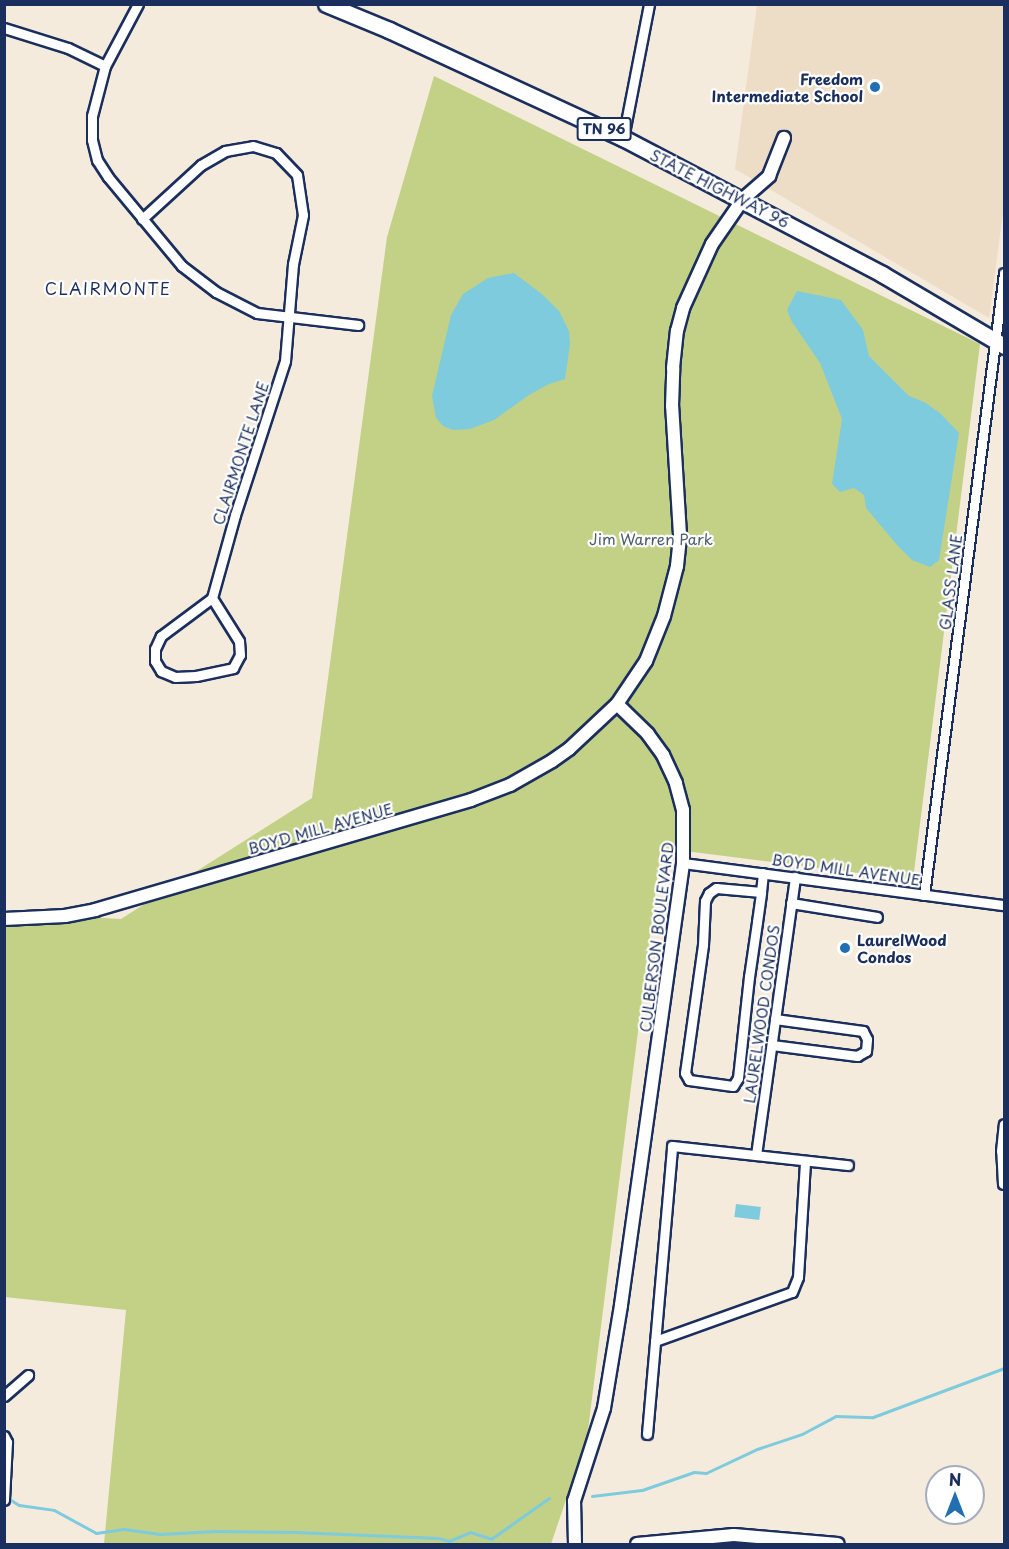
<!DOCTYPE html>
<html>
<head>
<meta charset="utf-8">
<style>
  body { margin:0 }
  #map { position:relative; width:1009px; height:1549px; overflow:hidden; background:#f4ebdd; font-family:"Playpen Sans",sans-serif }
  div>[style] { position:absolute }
  .built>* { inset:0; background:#edddc6 }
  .green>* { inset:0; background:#c2d186 }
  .water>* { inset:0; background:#7ecbdd; transform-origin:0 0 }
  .stream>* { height:3px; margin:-1.5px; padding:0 1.5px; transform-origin:1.5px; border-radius:1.5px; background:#7ecbdd }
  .roads { filter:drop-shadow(2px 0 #1b2f5e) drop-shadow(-2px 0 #1b2f5e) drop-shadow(0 2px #1b2f5e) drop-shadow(0 -2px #1b2f5e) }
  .minor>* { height:9px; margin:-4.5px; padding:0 4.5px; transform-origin:4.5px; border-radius:4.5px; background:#fff }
  .tertiary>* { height:12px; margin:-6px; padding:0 6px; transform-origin:6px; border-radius:6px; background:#fff }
  .primary>* { height:15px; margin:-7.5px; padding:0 7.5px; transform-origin:7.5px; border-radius:7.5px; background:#fff }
  .dots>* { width:16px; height:16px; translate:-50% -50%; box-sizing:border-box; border:3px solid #fff; border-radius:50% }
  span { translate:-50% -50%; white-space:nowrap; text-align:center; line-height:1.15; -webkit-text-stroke:4.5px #fff; paint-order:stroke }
  .shield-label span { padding:2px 4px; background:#fff; border:2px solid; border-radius:4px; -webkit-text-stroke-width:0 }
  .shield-label { font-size:14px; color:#1b2f5e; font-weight:700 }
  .poi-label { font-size:15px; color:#1b2f5e; font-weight:700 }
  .right { translate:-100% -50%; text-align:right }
  .left { translate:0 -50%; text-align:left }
  .street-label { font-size:15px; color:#1b2f5e }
  .park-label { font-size:15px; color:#4d606a }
  .neighbourhood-label { font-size:16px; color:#1b2f5e; letter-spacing:1.5px }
  .frame { position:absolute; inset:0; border:6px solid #1b2f5e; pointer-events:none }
  .north { position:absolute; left:925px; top:1465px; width:60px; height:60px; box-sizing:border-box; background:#fff; border:2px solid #a4acbf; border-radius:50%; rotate:0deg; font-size:16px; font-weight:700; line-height:24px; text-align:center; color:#1b2f5e }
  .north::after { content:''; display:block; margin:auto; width:21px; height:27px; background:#1f6fb2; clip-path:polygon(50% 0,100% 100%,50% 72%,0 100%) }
</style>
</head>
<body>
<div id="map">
  <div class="built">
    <i style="clip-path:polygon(757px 5px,1004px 5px,1004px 205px,989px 318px,735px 169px)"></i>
  </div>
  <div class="green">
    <i style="clip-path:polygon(434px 76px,980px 344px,913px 880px,661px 848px,587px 1438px,551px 1544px,104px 1544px,126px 1310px,5px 1297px,4px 912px,121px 919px,312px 798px,387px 237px)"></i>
  </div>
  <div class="water">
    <i style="clip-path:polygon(514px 273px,543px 295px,559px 311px,569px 331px,570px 344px,565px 379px,549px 384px,529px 395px,494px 420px,470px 429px,453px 430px,443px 426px,436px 418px,432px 396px,451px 315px,463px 294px,488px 278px)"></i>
    <i style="clip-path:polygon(797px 291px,841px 300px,863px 330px,869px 356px,909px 396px,924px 402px,940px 413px,959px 433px,939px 560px,930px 567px,912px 560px,897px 545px,866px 508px,864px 495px,854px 488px,840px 492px,832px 484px,842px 419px,820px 363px,792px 322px,787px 310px)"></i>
    <i style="left:736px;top:1204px;width:25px;height:13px;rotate:7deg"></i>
  </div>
  <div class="stream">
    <i style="left:592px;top:1496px;width:50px;rotate:-6.8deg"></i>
    <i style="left:642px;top:1490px;width:55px;rotate:-19.1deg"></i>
    <i style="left:694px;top:1472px;width:12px;rotate:5deg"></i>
    <i style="left:706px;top:1473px;width:56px;rotate:-25.2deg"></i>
    <i style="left:757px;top:1449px;width:47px;rotate:-18.4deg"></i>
    <i style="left:802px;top:1434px;width:38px;rotate:-28deg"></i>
    <i style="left:836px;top:1416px;width:37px;rotate:2deg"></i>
    <i style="left:873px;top:1417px;width:140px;rotate:-20.5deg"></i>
    <i style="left:6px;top:1497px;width:15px;rotate:32deg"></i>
    <i style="left:19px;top:1505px;width:35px;rotate:8deg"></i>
    <i style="left:54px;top:1510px;width:48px;rotate:28.7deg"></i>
    <i style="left:96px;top:1533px;width:28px;rotate:-8deg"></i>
    <i style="left:124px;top:1529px;width:36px;rotate:8deg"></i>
    <i style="left:160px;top:1534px;width:55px;rotate:-3.1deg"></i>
    <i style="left:215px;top:1531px;width:81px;rotate:0.7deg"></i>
    <i style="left:296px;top:1532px;width:142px;rotate:2.4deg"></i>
    <i style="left:438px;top:1538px;width:11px;rotate:15deg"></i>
    <i style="left:449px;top:1541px;width:23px;rotate:-23deg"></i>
    <i style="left:470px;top:1532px;width:22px;rotate:18deg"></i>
    <i style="left:491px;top:1539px;width:71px;rotate:-35.3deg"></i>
  </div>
  <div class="roads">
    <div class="minor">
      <i style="left:138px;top:4px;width:70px;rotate:118deg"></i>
      <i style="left:105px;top:66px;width:52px;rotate:104.6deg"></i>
      <i style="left:92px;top:116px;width:24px;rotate:90deg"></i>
      <i style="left:92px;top:140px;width:21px;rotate:76deg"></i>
      <i style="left:97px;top:160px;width:20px;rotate:57deg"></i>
      <i style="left:108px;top:177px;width:116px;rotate:50.3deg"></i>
      <i style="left:182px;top:266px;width:43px;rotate:37.4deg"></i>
      <i style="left:216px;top:292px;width:46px;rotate:27.1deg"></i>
      <i style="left:257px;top:313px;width:102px;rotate:6.8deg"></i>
      <i style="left:4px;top:28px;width:67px;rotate:17.4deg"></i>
      <i style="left:68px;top:48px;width:41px;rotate:25.9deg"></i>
      <i style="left:623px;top:138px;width:136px;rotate:-79deg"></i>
      <i style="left:142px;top:219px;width:80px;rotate:-42.5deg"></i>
      <i style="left:201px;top:165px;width:28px;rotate:-30deg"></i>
      <i style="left:225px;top:151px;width:28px;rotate:-10deg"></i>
      <i style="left:253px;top:146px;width:24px;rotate:17deg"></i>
      <i style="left:276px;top:153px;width:30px;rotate:46deg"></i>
      <i style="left:297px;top:175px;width:40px;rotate:81.5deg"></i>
      <i style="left:303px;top:215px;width:50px;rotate:101.5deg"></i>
      <i style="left:293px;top:264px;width:97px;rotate:94.7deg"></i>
      <i style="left:285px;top:361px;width:162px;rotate:108deg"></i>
      <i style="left:235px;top:515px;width:86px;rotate:105.5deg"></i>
      <i style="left:212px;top:598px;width:64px;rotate:143.3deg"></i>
      <i style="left:161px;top:636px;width:14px;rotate:115deg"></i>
      <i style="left:155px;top:649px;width:12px;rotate:90deg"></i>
      <i style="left:155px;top:661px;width:12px;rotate:59deg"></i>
      <i style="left:161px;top:671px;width:15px;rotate:23deg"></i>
      <i style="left:175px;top:677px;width:21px;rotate:-3deg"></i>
      <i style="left:196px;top:676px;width:38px;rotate:-12deg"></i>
      <i style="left:233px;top:668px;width:15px;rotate:-62deg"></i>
      <i style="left:240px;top:655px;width:14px;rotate:-94deg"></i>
      <i style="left:239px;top:641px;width:51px;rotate:-122.1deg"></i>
      <i style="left:683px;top:863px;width:324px;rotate:7.5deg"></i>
      <i style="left:761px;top:892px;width:45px;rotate:-174.9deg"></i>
      <i style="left:716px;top:888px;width:9px;rotate:144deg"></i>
      <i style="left:709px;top:893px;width:9px;rotate:117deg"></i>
      <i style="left:705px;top:901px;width:44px;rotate:92.6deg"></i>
      <i style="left:703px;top:945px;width:129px;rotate:98deg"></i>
      <i style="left:685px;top:1073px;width:8px;rotate:60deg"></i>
      <i style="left:689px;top:1080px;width:44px;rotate:7.8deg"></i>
      <i style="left:733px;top:1086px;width:9px;rotate:-58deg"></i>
      <i style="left:738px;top:1078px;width:102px;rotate:-83.8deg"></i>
      <i style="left:749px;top:977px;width:56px;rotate:-81.7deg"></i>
      <i style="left:757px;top:922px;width:30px;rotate:-82deg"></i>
      <i style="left:761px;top:892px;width:19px;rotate:-84deg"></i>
      <i style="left:924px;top:895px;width:627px;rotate:-82.67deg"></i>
      <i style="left:791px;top:903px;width:87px;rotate:9.2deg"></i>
      <i style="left:772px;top:1045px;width:86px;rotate:7.4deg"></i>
      <i style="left:857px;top:1056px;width:10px;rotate:-29deg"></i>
      <i style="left:866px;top:1051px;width:12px;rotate:-85deg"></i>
      <i style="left:867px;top:1039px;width:9px;rotate:-117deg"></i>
      <i style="left:863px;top:1031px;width:89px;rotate:-172.2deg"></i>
      <i style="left:756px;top:1155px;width:281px;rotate:-82deg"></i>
      <i style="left:1003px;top:1184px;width:33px;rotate:-93deg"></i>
      <i style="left:1001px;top:1151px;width:27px;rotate:-84deg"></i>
      <i style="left:655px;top:1341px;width:145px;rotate:-19.7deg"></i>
      <i style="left:792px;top:1292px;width:16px;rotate:-68deg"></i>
      <i style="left:798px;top:1277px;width:116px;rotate:-86.5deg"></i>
      <i style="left:4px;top:1396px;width:32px;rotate:-41deg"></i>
      <i style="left:647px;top:1434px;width:289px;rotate:-85deg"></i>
      <i style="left:672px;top:1146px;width:177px;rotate:6.2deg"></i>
      <i style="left:4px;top:1436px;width:7px;rotate:63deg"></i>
      <i style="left:7px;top:1442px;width:58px;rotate:93deg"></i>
    </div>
    <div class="tertiary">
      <i style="left:4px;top:919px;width:61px;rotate:-2.8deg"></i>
      <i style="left:65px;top:916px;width:31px;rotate:-11deg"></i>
      <i style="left:95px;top:910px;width:392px;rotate:-16.3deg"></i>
      <i style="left:471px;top:800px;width:42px;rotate:-21deg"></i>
      <i style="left:510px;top:785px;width:48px;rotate:-29.7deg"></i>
      <i style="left:552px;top:761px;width:21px;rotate:-35deg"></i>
      <i style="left:569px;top:749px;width:66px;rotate:-43.2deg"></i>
      <i style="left:575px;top:1544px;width:43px;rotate:-91.3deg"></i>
      <i style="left:574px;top:1501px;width:98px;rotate:-72.1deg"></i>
      <i style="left:604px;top:1408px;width:104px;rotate:-80.6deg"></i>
      <i style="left:621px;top:1305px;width:446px;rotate:-82deg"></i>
      <i style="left:683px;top:863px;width:53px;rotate:-90deg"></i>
      <i style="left:683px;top:810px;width:28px;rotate:-105deg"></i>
      <i style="left:676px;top:783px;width:31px;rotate:-115deg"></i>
      <i style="left:663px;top:755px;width:26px;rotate:-126deg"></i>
      <i style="left:648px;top:734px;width:43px;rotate:-135.9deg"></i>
      <i style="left:617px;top:704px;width:52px;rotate:-56deg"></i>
      <i style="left:646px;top:661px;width:48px;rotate:-68.2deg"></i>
      <i style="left:664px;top:616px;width:52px;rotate:-75.4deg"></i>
      <i style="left:677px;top:566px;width:31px;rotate:-84deg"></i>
      <i style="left:680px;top:535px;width:129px;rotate:-93.5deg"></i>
      <i style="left:672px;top:406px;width:38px;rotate:-88deg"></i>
      <i style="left:673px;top:368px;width:37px;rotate:-84deg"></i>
      <i style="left:677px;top:331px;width:24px;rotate:-75deg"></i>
      <i style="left:683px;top:308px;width:70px;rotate:-65.6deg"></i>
      <i style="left:712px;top:244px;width:55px;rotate:-55.4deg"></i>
      <i style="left:743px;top:199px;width:35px;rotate:-41deg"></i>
      <i style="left:769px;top:176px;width:41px;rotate:-68.5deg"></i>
      <i style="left:637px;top:1544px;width:97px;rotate:-5.3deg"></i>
      <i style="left:734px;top:1535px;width:104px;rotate:4.9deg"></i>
    </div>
    <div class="primary">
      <i style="left:326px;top:4px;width:68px;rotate:22.4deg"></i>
      <i style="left:389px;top:30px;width:258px;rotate:24.8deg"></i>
      <i style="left:623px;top:138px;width:293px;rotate:27.7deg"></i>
      <i style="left:882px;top:274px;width:142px;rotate:30.5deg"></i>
    </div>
  </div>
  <div class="dots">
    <i style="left:875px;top:87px;background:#1f6fb2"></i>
    <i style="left:845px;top:948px;background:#1f6fb2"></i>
  </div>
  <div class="shield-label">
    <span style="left:604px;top:129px">TN 96</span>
  </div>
  <div class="poi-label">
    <span class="right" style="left:863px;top:87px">Freedom<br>Intermediate School</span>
    <span class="left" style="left:857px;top:948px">LaurelWood<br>Condos</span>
  </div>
  <div class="street-label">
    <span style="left:720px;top:188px;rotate:27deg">STATE HIGHWAY 96</span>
    <span style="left:240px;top:453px;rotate:-72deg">CLAIRMONTE LANE</span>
    <span style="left:950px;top:582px;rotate:-83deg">GLASS LANE</span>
    <span style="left:320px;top:828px;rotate:-16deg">BOYD MILL AVENUE</span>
    <span style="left:846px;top:869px;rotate:8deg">BOYD MILL AVENUE</span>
    <span style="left:656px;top:937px;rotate:-83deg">CULBERSON BOULEVARD</span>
    <span style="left:761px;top:1014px;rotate:-82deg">LAURELWOOD CONDOS</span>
  </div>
  <div class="park-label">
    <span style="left:651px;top:539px">Jim Warren Park</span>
  </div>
  <div class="neighbourhood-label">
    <span style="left:108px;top:288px">CLAIRMONTE</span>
  </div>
  <div class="frame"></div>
  <div class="north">N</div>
</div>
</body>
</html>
